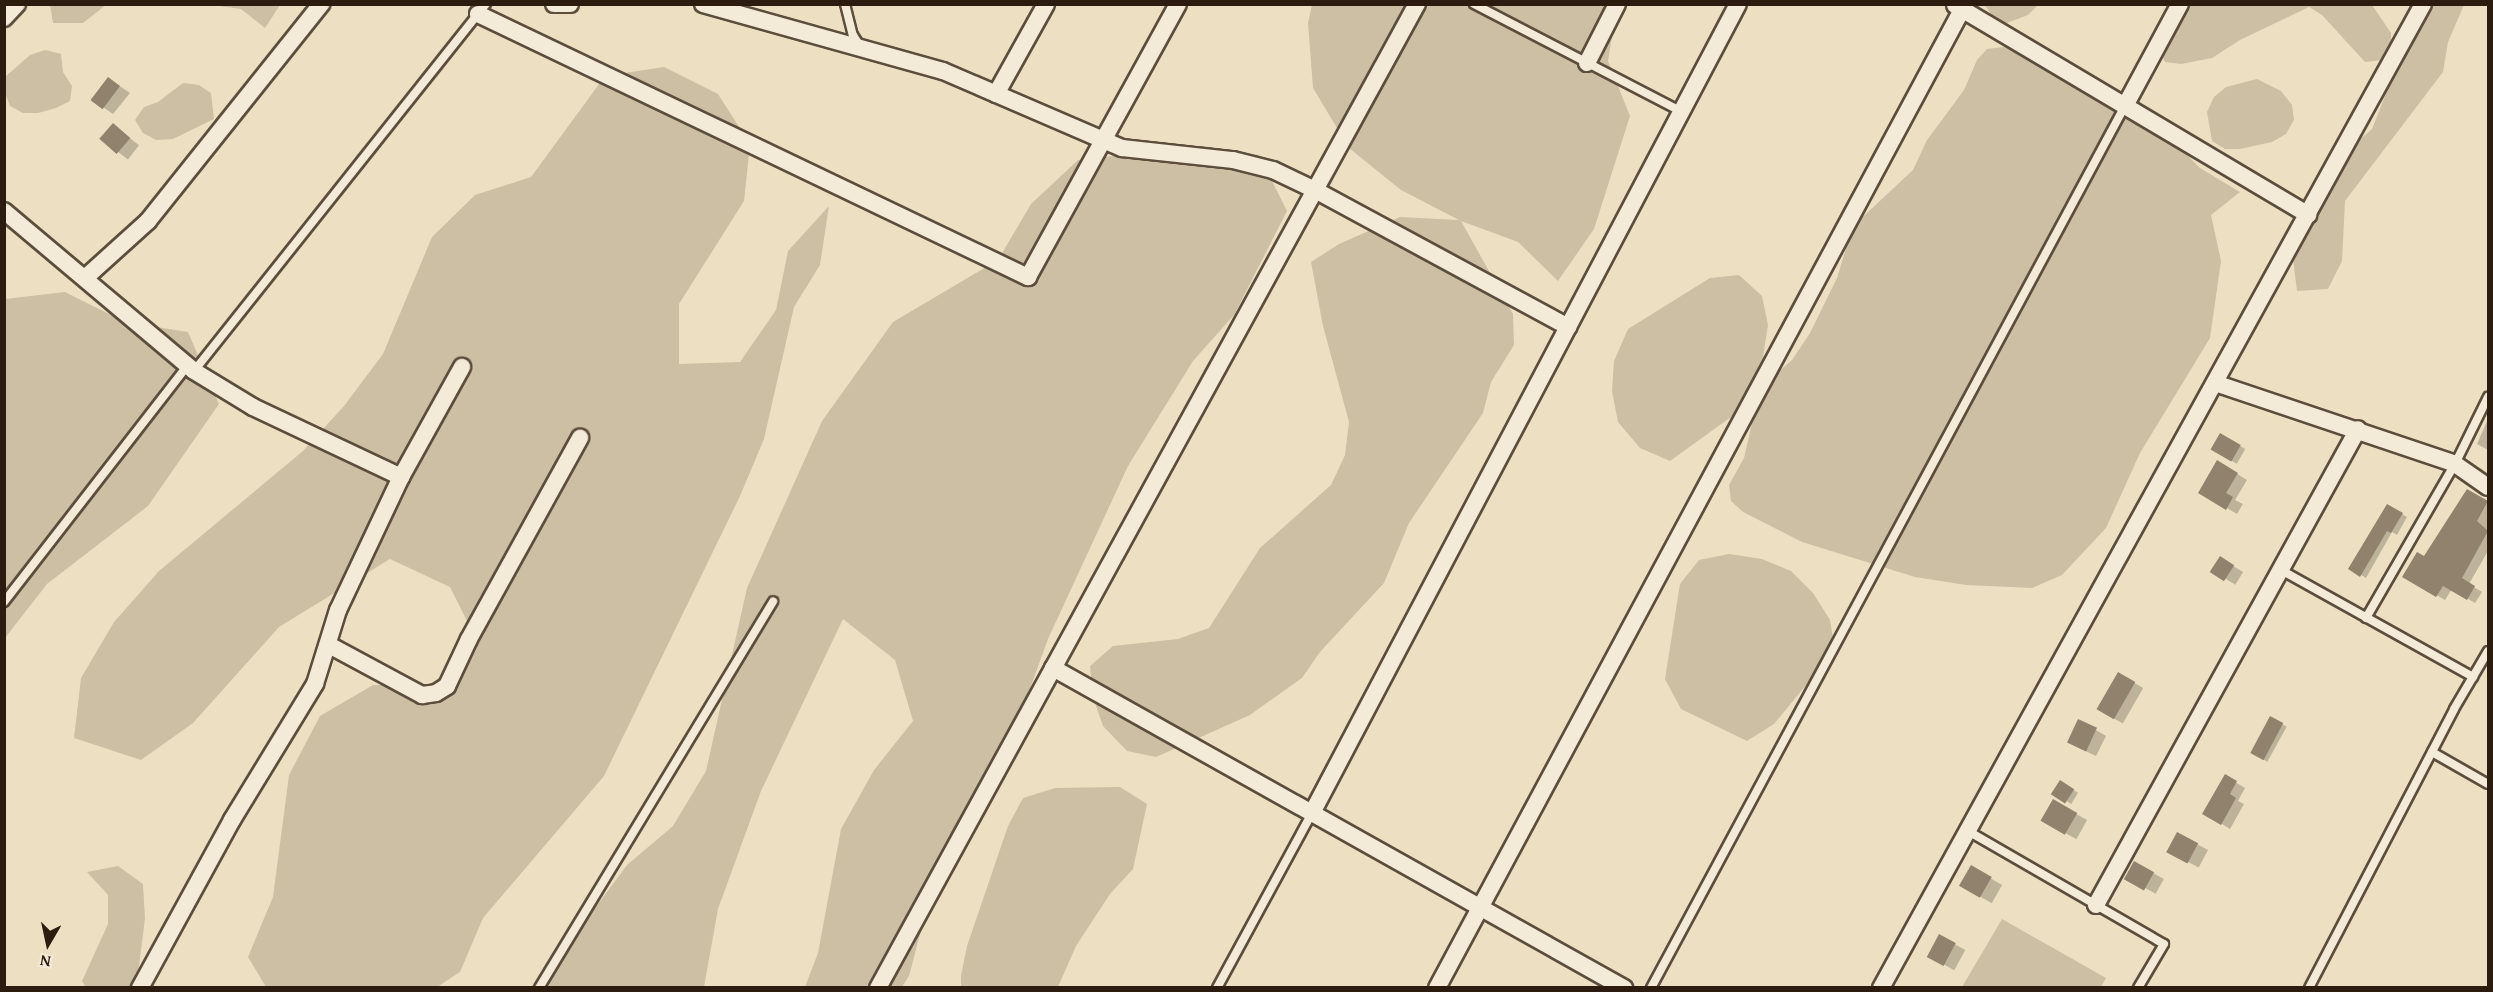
<!DOCTYPE html>
<html>
<head>
<meta charset="utf-8">
<style>
  body { margin:0 }
  #map { position:relative; width:2493px; height:992px; overflow:hidden; background:#ede0c2; font-family:"Gentium Book Plus",serif }
  div>[style] { position:absolute }
  .green>* { inset:0; background:#ccbfa4 }
  .shadow>* { inset:0; background:#0003; transform-origin:0 0 }
  .building>* { inset:0; background:#90826d; transform-origin:0 0 }
  .roads { filter:drop-shadow(2px 0 #5c4d3c) drop-shadow(-2px 0 #5c4d3c) drop-shadow(0 2px #5c4d3c) drop-shadow(0 -2px #5c4d3c) }
  .service>* { height:8px; margin:-4px; padding:0 4px; transform-origin:4px; border-radius:4px; background:#f3ebd7 }
  .minor>* { height:16px; margin:-8px; padding:0 8px; transform-origin:8px; border-radius:8px; background:#f3ebd7 }
  span { translate:-50% -50%; white-space:nowrap; text-align:center; line-height:1.15; -webkit-text-stroke:4.5px #f3ebd7; paint-order:stroke }
  .frame { position:absolute; inset:0; border:6px solid #2c1c10; pointer-events:none }
  .north { position:absolute; left:18px; top:914px; width:60px; height:60px; -webkit-text-stroke:4px #f3ebd7; paint-order:stroke; rotate:189deg; font-size:16px; font-weight:700; line-height:24px; text-align:center; color:#2c1c10 }
  .north::after { content:''; display:block; margin:auto; width:21px; height:27px; background:#2c1c10; clip-path:polygon(50% 0,100% 100%,50% 72%,0 100%) }
</style>
</head>
<body>
<div id="map">
  <div class="green">
    <i style="clip-path:polygon(50px 5px,50px 4px,106px 5px,83px 23px,53px 23px)"></i>
    <i style="clip-path:polygon(212px 5px,280px 5px,265px 28px,241px 9px)"></i>
    <i style="clip-path:polygon(1312px 5px,1617px 5px,1608px 61px,1630px 116px,1594px 229px,1558px 281px,1518px 242px,1461px 221px,1513px 314px,1514px 345px,1491px 382px,1483px 413px,1409px 523px,1384px 583px,1320px 652px,1302px 678px,1250px 715px,1156px 757px,1127px 751px,1103px 726px,1093px 697px,1090px 666px,1113px 646px,1178px 639px,1209px 628px,1260px 548px,1331px 485px,1345px 455px,1349px 422px,1323px 326px,1311px 262px,1339px 244px,1400px 217px,1459px 220px,1401px 190px,1349px 148px,1313px 88px,1308px 23px)"></i>
    <i style="clip-path:polygon(1985px 5px,2038px 5px,2028px 15px,1999px 26px)"></i>
    <i style="clip-path:polygon(2171px 5px,2372px 5px,2391px 33px,2391px 48px,2382px 60px,2365px 62px,2322px 15px,2309px 7px,2240px 40px,2212px 58px,2181px 64px,2165px 62px,2159px 48px)"></i>
    <i style="clip-path:polygon(2421px 5px,2464px 5px,2448px 42px,2443px 72px,2345px 201px,2342px 261px,2328px 289px,2297px 291px,2293px 259px,2324px 171px,2372px 129px)"></i>
    <i style="clip-path:polygon(2003px 47px,2032px 55px,2070px 85px,2155px 123px,2200px 168px,2240px 192px,2211px 215px,2221px 261px,2210px 338px,2140px 453px,2106px 528px,2062px 575px,2032px 588px,1966px 585px,1915px 577px,1802px 542px,1743px 512px,1731px 501px,1729px 485px,1744px 458px,1755px 410px,1769px 380px,1792px 360px,1810px 333px,1837px 278px,1853px 226px,1913px 170px,1927px 140px,1964px 90px,1977px 60px,1987px 49px)"></i>
    <i style="clip-path:polygon(45px 50px,61px 54px,63px 72px,72px 86px,70px 101px,56px 108px,38px 113px,23px 113px,10px 106px,5px 93px,5px 77px,30px 55px)"></i>
    <i style="clip-path:polygon(664px 67px,718px 94px,750px 144px,744px 201px,679px 304px,679px 364px,740px 362px,776px 310px,788px 251px,829px 206px,820px 265px,794px 307px,764px 439px,740px 496px,604px 776px,483px 918px,460px 972px,437px 987px,266px 987px,248px 957px,273px 897px,289px 775px,320px 716px,373px 685px,432px 685px,478px 643px,450px 587px,390px 559px,279px 627px,193px 723px,141px 760px,74px 738px,81px 678px,114px 622px,159px 571px,303px 451px,344px 406px,383px 354px,432px 237px,475px 195px,531px 177px,605px 76px)"></i>
    <i style="clip-path:polygon(2257px 79px,2281px 91px,2292px 105px,2294px 120px,2286px 134px,2272px 142px,2240px 149px,2225px 149px,2212px 141px,2207px 112px,2214px 97px,2226px 87px)"></i>
    <i style="clip-path:polygon(183px 83px,199px 85px,211px 93px,214px 119px,173px 139px,156px 140px,143px 133px,135px 120px,144px 107px,158px 102px)"></i>
    <i style="clip-path:polygon(1203px 146px,1259px 155px,1287px 211px,1234px 315px,1193px 361px,1128px 466px,1048px 639px,1005px 757px,940px 859px,909px 976px,902px 987px,805px 987px,818px 953px,841px 829px,874px 770px,913px 721px,895px 660px,843px 619px,761px 791px,718px 909px,704px 987px,536px 988px,627px 865px,673px 826px,706px 771px,747px 588px,822px 421px,893px 322px,998px 260px,1031px 204px,1078px 160px)"></i>
    <i style="clip-path:polygon(1739px 275px,1762px 296px,1768px 325px,1763px 357px,1738px 412px,1670px 461px,1640px 448px,1618px 422px,1612px 391px,1614px 361px,1628px 329px,1710px 278px)"></i>
    <i style="clip-path:polygon(65px 292px,125px 322px,188px 332px,219px 404px,148px 506px,47px 584px,5px 638px,5px 299px)"></i>
    <i style="clip-path:polygon(1729px 554px,1762px 559px,1791px 571px,1813px 593px,1830px 620px,1835px 650px,1774px 724px,1747px 741px,1681px 709px,1665px 679px,1680px 584px,1699px 560px)"></i>
    <i style="clip-path:polygon(1120px 787px,1147px 804px,1133px 869px,1110px 894px,1076px 946px,1058px 987px,961px 987px,961px 976px,967px 946px,1008px 826px,1023px 798px,1055px 788px)"></i>
    <i style="clip-path:polygon(118px 866px,143px 884px,145px 918px,137px 982px,128px 987px,86px 988px,82px 981px,108px 924px,108px 895px,87px 872px)"></i>
    <i style="clip-path:polygon(2002px 919px,2106px 978px,2101px 987px,1962px 987px)"></i>
  </div>
  <div class="shadow">
    <i style="clip-path:polygon(108px 78px,130px 93px,113px 114px,91px 99px)"></i>
    <i style="left:113px;top:125px;width:33px;height:18px;rotate:38deg"></i>
    <i style="clip-path:polygon(2488px 419px,2488px 450px,2477px 444px)"></i>
    <i style="left:2221px;top:435px;width:28px;height:17px;rotate:30deg"></i>
    <i style="clip-path:polygon(2218px 462px,2247px 480px,2235px 500px,2243px 504px,2237px 514px,2200px 492px)"></i>
    <i style="clip-path:polygon(2468px 491px,2488px 503px,2488px 551px,2469px 584px,2482px 592px,2475px 603px,2452px 589px,2445px 600px,2404px 576px,2424px 558px)"></i>
    <i style="clip-path:polygon(2388px 506px,2407px 517px,2397px 535px,2392px 532px,2366px 578px,2350px 568px)"></i>
    <i style="left:2220px;top:558px;width:27px;height:15px;rotate:31deg"></i>
    <i style="left:2119px;top:674px;width:28px;height:41px;rotate:30deg"></i>
    <i style="left:2271px;top:718px;width:18px;height:40px;rotate:29deg"></i>
    <i style="clip-path:polygon(2096px 730px,2106px 736px,2096px 756px,2079px 748px)"></i>
    <i style="clip-path:polygon(2225px 776px,2245px 788px,2238px 801px,2244px 804px,2230px 829px,2204px 813px)"></i>
    <i style="left:2060px;top:782px;width:21px;height:13px;rotate:31deg"></i>
    <i style="left:2053px;top:801px;width:39px;height:22px;rotate:29deg"></i>
    <i style="left:2178px;top:834px;width:34px;height:20px;rotate:28deg"></i>
    <i style="left:2135px;top:863px;width:33px;height:17px;rotate:29deg"></i>
    <i style="left:1971px;top:867px;width:36px;height:21px;rotate:30deg"></i>
    <i style="left:1940px;top:936px;width:29px;height:23px;rotate:29deg"></i>
  </div>
  <div class="building">
    <i style="left:108px;top:77px;width:15px;height:29px;rotate:37deg"></i>
    <i style="left:113px;top:123px;width:23px;height:21px;rotate:41deg"></i>
    <i style="left:2220px;top:433px;width:24px;height:19px;rotate:30deg"></i>
    <i style="clip-path:polygon(2217px 460px,2238px 473px,2226px 493px,2233px 497px,2226px 510px,2198px 493px)"></i>
    <i style="clip-path:polygon(2467px 489px,2488px 501px,2477px 521px,2488px 531px,2462px 578px,2475px 586px,2467px 600px,2443px 586px,2436px 597px,2402px 577px,2417px 552px,2424px 556px)"></i>
    <i style="clip-path:polygon(2387px 504px,2403px 513px,2391px 533px,2387px 531px,2360px 577px,2348px 569px)"></i>
    <i style="left:2220px;top:556px;width:17px;height:19px;rotate:33deg"></i>
    <i style="left:2118px;top:672px;width:20px;height:43px;rotate:30deg"></i>
    <i style="left:2270px;top:716px;width:15px;height:42px;rotate:28deg"></i>
    <i style="left:2078px;top:719px;width:21px;height:26px;rotate:25deg"></i>
    <i style="clip-path:polygon(2225px 774px,2237px 781px,2230px 794px,2236px 798px,2221px 825px,2202px 814px)"></i>
    <i style="left:2060px;top:780px;width:17px;height:17px;rotate:33deg"></i>
    <i style="left:2053px;top:799px;width:28px;height:25px;rotate:30deg"></i>
    <i style="left:2177px;top:832px;width:24px;height:23px;rotate:28deg"></i>
    <i style="left:2134px;top:861px;width:23px;height:21px;rotate:29deg"></i>
    <i style="left:1971px;top:865px;width:24px;height:24px;rotate:30deg"></i>
    <i style="left:1939px;top:934px;width:19px;height:26px;rotate:28deg"></i>
  </div>
  <div class="roads">
    <div class="service">
      <i style="left:845px;top:4px;width:32px;rotate:76deg"></i>
      <i style="left:853px;top:35px;width:15px;rotate:58deg"></i>
      <i style="left:1474px;top:4px;width:234px;rotate:27.4deg"></i>
      <i style="left:194px;top:371px;width:469px;rotate:-51.5deg"></i>
      <i style="left:2281px;top:570px;width:220px;rotate:29.1deg"></i>
      <i style="left:4px;top:602px;width:300px;rotate:-52.2deg"></i>
      <i style="left:2366px;top:618px;width:178px;rotate:-60deg"></i>
      <i style="left:2455px;top:464px;width:75px;rotate:-63.8deg"></i>
      <i style="left:2432px;top:752px;width:64px;rotate:29.7deg"></i>
      <i style="left:1968px;top:831px;width:226px;rotate:30deg"></i>
      <i style="left:2164px;top:944px;width:51px;rotate:120.6deg"></i>
      <i style="left:539px;top:988px;width:452px;rotate:-58.8deg"></i>
      <i style="left:1217px;top:988px;width:199px;rotate:-61.5deg"></i>
      <i style="left:1651px;top:988px;width:1001px;rotate:-61.75deg"></i>
      <i style="left:2309px;top:988px;width:314px;rotate:-62.5deg"></i>
      <i style="left:2454px;top:709px;width:67px;rotate:-59.6deg"></i>
    </div>
    <div class="minor">
      <i style="left:554px;top:4px;width:16px"></i>
      <i style="left:703px;top:4px;width:249px;rotate:15.6deg"></i>
      <i style="left:943px;top:71px;width:195px;rotate:23.3deg"></i>
      <i style="left:1122px;top:148px;width:112px;rotate:6.2deg"></i>
      <i style="left:1233px;top:160px;width:41px;rotate:14deg"></i>
      <i style="left:1273px;top:170px;width:47px;rotate:25.5deg"></i>
      <i style="left:1315px;top:190px;width:288px;rotate:28.4deg"></i>
      <i style="left:1955px;top:5px;width:411px;rotate:30.7deg"></i>
      <i style="left:478px;top:14px;width:610px;rotate:25.56deg"></i>
      <i style="left:1028px;top:277px;width:311px;rotate:-61.2deg"></i>
      <i style="left:4px;top:18px;width:19px;rotate:-47deg"></i>
      <i style="left:1587px;top:63px;width:66px;rotate:-63deg"></i>
      <i style="left:996px;top:94px;width:103px;rotate:-60.9deg"></i>
      <i style="left:2125px;top:106px;width:116px;rotate:-61.7deg"></i>
      <i style="left:4px;top:211px;width:248px;rotate:40.1deg"></i>
      <i style="left:194px;top:371px;width:69px;rotate:31.4deg"></i>
      <i style="left:253px;top:407px;width:164px;rotate:25.3deg"></i>
      <i style="left:401px;top:477px;width:147px;rotate:115.3deg"></i>
      <i style="left:338px;top:610px;width:77px;rotate:107.3deg"></i>
      <i style="left:315px;top:684px;width:159px;rotate:121.4deg"></i>
      <i style="left:232px;top:820px;width:192px;rotate:118.7deg"></i>
      <i style="left:85px;top:278px;width:85px;rotate:-42.1deg"></i>
      <i style="left:148px;top:221px;width:278px;rotate:-51.4deg"></i>
      <i style="left:2215px;top:383px;width:253px;rotate:18.6deg"></i>
      <i style="left:2455px;top:464px;width:40px;rotate:34.9deg"></i>
      <i style="left:401px;top:477px;width:126px;rotate:-61deg"></i>
      <i style="left:329px;top:645px;width:106px;rotate:28.3deg"></i>
      <i style="left:422px;top:695px;width:14px;rotate:-8deg"></i>
      <i style="left:436px;top:693px;width:13px;rotate:-32deg"></i>
      <i style="left:447px;top:686px;width:52px;rotate:-64.9deg"></i>
      <i style="left:469px;top:639px;width:230px;rotate:-61.1deg"></i>
      <i style="left:1053px;top:668px;width:655px;rotate:29.27deg"></i>
      <i style="left:1312px;top:813px;width:914px;rotate:-62.23deg"></i>
      <i style="left:2096px;top:905px;width:543px;rotate:-61.17deg"></i>
      <i style="left:878px;top:988px;width:1122px;rotate:-61.29deg"></i>
      <i style="left:1437px;top:988px;width:1117px;rotate:-61.78deg"></i>
      <i style="left:1881px;top:988px;width:1123px;rotate:-61.15deg"></i>
    </div>
  </div>
  <div class="frame"></div>
  <div class="north">N</div>
</div>
</body>
</html>
